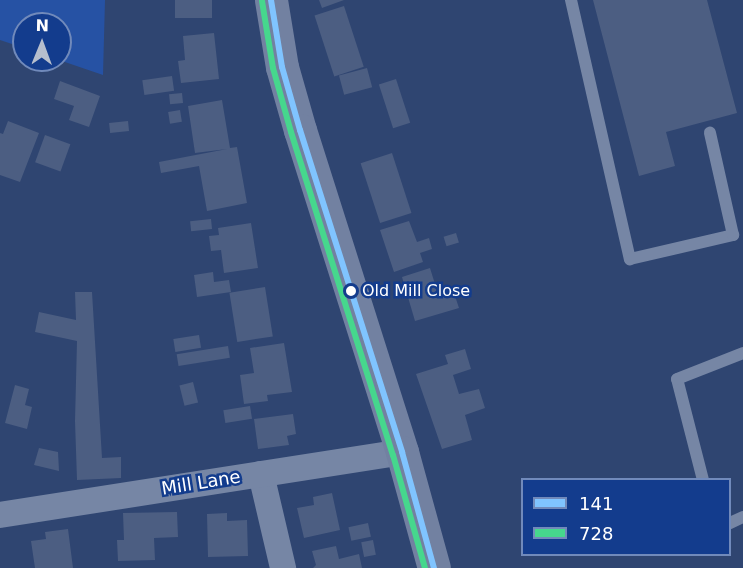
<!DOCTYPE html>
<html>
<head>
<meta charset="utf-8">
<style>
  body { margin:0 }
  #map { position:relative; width:743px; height:568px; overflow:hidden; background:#2f4571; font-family:"DejaVu Sans",sans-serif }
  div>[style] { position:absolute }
  .green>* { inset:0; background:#2652a4 }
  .building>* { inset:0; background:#4c5e82; transform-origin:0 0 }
  .lane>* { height:12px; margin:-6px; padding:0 6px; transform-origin:6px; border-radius:6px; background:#7686a5 }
  .street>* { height:26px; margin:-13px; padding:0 13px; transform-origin:13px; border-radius:13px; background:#7686a5 }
  .secondary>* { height:33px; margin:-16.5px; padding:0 16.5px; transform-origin:16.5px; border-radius:16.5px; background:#7281a1 }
  .bus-1>* { height:6px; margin:-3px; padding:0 3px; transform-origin:3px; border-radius:3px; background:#80c4ff }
  .bus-2>* { height:6px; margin:-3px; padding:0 3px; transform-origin:3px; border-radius:3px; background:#46d78d }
  .dots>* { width:16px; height:16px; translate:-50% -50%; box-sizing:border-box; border:3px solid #133c8d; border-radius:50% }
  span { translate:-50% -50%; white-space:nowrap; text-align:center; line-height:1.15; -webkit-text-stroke:5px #133c8d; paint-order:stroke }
  .bus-label { font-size:16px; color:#fff }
  .left { translate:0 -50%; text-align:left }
  .street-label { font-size:18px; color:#fff }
  .legend { position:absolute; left:521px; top:478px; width:210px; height:78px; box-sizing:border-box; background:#133c8d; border:2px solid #718abb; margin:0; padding:8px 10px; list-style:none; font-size:18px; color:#fff }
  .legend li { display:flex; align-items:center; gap:12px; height:30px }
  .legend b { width:30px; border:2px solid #718abb }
  .north { position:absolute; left:12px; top:12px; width:60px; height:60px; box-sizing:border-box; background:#133c8d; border:2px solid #718abb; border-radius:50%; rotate:1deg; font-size:16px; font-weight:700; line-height:24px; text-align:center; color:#fff }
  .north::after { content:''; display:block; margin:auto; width:21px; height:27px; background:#b6becd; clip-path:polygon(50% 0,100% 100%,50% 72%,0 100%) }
</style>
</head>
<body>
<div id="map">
  <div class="green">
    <i style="clip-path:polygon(0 0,105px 0,103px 75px,59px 60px,60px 24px,24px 24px,24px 48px,0 40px)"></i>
  </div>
  <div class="building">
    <i style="left:175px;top:0;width:37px;height:18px"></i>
    <i style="clip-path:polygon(319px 0,344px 0,322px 8px)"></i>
    <i style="clip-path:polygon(593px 0,707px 0,737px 113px,666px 132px,675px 166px,639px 176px)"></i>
    <i style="left:344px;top:6px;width:64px;height:31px;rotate:72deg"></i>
    <i style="clip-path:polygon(214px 33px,219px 79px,181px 83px,178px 61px,185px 60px,183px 36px)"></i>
    <i style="left:367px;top:68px;width:20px;height:29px;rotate:75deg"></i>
    <i style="left:172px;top:76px;width:15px;height:30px;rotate:82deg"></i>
    <i style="left:396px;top:79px;width:46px;height:18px;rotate:72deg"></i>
    <i style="clip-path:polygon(60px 81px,100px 96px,89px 127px,69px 120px,74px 106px,54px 99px)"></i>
    <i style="left:182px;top:93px;width:10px;height:13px;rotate:84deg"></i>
    <i style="clip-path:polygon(222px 100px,230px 148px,237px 147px,247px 203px,207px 211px,199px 166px,161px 173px,159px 162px,227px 149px,195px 153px,188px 106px)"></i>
    <i style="left:180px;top:110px;width:12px;height:12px;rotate:81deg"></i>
    <i style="clip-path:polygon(8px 121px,39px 133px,20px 182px,0 175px,0 133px,3px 134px)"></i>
    <i style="left:128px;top:121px;width:10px;height:19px;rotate:84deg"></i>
    <i style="left:45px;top:135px;width:27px;height:29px;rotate:20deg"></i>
    <i style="left:392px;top:153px;width:63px;height:33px;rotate:72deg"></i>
    <i style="left:211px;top:219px;width:10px;height:21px;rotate:84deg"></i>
    <i style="clip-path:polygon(409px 221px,417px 242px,429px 238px,432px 249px,420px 253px,423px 262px,394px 272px,380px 230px)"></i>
    <i style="clip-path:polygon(251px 223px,258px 268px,224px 273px,221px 250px,211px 251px,209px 236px,219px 235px,218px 228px)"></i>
    <i style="left:456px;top:233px;width:10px;height:13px;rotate:73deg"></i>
    <i style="clip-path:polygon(430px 268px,439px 297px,454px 293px,459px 308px,415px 321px,402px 277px)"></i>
    <i style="clip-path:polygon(213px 272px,214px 282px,229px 280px,231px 292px,197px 297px,194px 275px)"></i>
    <i style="left:265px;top:287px;width:50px;height:36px;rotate:81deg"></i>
    <i style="clip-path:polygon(75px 292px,92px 292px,102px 458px,121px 457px,121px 478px,77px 480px,75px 421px,77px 341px,35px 332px,39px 312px,76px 320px)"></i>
    <i style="left:199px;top:335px;width:13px;height:26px;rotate:81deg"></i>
    <i style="clip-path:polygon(284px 343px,292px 392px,267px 395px,268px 401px,244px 404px,240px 375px,254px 373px,250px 348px)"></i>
    <i style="left:228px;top:346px;width:12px;height:52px;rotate:81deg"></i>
    <i style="clip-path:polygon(465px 349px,471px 369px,453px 375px,459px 394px,479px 389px,485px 408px,465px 415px,472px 440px,442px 449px,416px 374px,448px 364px,445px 355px)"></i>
    <i style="left:193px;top:382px;width:21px;height:14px;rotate:76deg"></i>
    <i style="clip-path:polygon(15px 385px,29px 389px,25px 405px,32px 407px,27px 429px,5px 423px)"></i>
    <i style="left:250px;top:406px;width:13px;height:27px;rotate:81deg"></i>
    <i style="clip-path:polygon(293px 414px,296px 434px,287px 436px,289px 445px,258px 449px,254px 419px)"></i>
    <i style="clip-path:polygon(39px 448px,58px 452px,59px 471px,34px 465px)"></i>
    <i style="clip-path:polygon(332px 493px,340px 530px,304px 538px,297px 508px,314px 505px,313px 497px)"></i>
    <i style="clip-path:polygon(177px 512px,178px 537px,154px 538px,155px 560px,118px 561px,117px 540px,124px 540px,123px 513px)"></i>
    <i style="clip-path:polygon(227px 513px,227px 521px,247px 520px,248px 556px,208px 557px,207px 514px)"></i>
    <i style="left:368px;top:523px;width:14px;height:20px;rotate:78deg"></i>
    <i style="clip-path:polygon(68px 529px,73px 568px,35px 568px,31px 541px,46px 539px,45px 532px)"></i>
    <i style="left:373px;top:540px;width:15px;height:12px;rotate:79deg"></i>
    <i style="clip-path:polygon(336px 546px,339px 559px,359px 554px,362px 568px,313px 568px,316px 565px,312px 551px)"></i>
  </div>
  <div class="lane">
    <i style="left:571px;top:0;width:266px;rotate:77.2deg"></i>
    <i style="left:630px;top:259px;width:106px;rotate:-13.1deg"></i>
    <i style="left:733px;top:235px;width:105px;rotate:-102.7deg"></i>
    <i style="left:703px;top:480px;width:104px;rotate:-104.4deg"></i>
    <i style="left:677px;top:379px;width:71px;rotate:-21.5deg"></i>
    <i style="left:730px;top:523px;width:14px;rotate:-25deg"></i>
  </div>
  <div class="street">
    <i style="left:261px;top:474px;width:97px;rotate:76.8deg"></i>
    <i style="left:0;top:515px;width:407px;rotate:-8.9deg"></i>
  </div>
  <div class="secondary">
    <i style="left:271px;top:0;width:68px;rotate:80.7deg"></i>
    <i style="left:282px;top:67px;width:66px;rotate:74.1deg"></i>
    <i style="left:300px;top:130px;width:338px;rotate:72.4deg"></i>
    <i style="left:402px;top:452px;width:120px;rotate:74.6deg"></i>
  </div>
  <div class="bus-1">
    <i style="left:271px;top:0;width:68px;rotate:80.7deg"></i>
    <i style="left:282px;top:67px;width:66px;rotate:74.1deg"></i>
    <i style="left:300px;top:130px;width:338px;rotate:72.4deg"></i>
    <i style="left:402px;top:452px;width:120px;rotate:74.6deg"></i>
  </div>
  <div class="bus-2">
    <i style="left:262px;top:1px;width:68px;rotate:80.7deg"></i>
    <i style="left:273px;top:68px;width:66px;rotate:74.3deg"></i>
    <i style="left:291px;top:132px;width:339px;rotate:72.5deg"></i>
    <i style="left:393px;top:455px;width:117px;rotate:74.2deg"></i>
  </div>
  <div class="dots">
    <i style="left:351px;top:291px;background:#fff"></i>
  </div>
  <div class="bus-label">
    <span class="left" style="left:362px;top:291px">Old Mill Close</span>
  </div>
  <div class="street-label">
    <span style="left:201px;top:483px;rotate:-9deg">Mill Lane</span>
  </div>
  <ul class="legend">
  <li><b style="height:8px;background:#80c4ff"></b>141</li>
  <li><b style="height:8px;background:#46d78d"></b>728</li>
  </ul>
  <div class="north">N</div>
</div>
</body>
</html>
